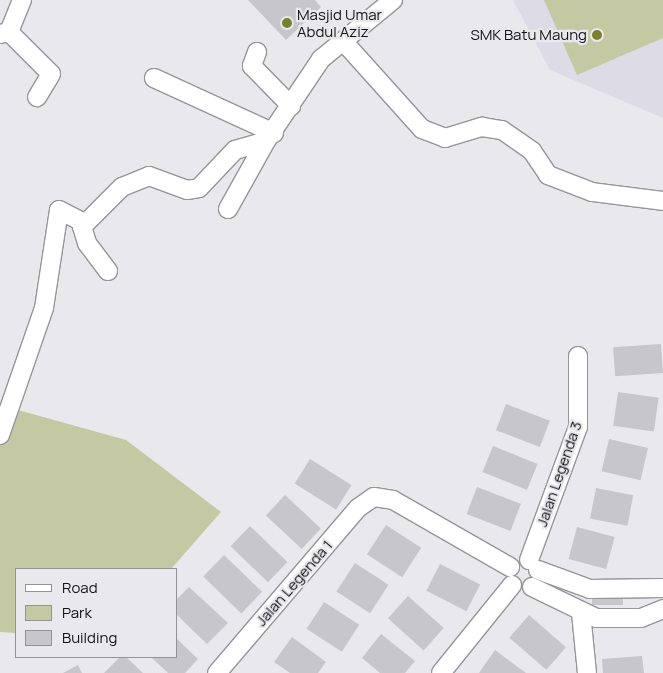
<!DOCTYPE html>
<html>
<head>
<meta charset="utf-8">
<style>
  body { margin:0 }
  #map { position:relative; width:663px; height:673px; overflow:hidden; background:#e9e8ec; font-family:Manrope,sans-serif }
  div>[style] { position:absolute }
  .built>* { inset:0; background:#dddbe6 }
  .green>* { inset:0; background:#c4c9a4 }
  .building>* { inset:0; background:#c7c6ca; transform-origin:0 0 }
  .roads { filter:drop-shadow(1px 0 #969599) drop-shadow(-1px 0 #969599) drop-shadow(0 1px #969599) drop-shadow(0 -1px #969599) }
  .minor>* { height:18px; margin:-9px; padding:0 9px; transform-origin:9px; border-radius:9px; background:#fff }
  .dots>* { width:14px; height:14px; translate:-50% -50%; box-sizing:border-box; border:2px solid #e9e8ec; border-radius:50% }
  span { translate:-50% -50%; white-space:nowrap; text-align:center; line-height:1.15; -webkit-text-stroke:4.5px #e9e8ec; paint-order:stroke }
  .poi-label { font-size:15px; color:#131314 }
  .left { translate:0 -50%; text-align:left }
  .right { translate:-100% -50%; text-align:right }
  .street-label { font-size:15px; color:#131314 }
  .legend { position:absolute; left:15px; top:568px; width:162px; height:90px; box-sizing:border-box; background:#e9e8ec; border:1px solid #939396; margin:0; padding:6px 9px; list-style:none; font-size:15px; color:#131314 }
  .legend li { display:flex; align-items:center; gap:10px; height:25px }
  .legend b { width:25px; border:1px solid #939396 }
</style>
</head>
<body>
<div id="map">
  <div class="built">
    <i style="clip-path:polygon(513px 0,663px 0,663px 118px,550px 70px)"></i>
  </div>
  <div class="green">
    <i style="clip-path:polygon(544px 0,663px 0,663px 38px,577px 75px)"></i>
    <i style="clip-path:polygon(0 405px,126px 440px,221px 512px,171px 569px,16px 569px,16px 633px,0 632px)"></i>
  </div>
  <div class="building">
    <i style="clip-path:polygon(248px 0,315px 0,321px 7px,286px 40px)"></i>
    <i style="left:661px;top:344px;width:29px;height:48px;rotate:86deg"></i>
    <i style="left:618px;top:392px;width:41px;height:34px;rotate:8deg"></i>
    <i style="left:506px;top:404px;width:47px;height:28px;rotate:21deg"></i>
    <i style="left:609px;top:439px;width:40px;height:33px;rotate:13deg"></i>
    <i style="left:493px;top:446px;width:48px;height:28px;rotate:22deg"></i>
    <i style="left:310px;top:459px;width:49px;height:29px;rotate:32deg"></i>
    <i style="left:477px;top:487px;width:47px;height:29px;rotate:21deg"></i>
    <i style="left:596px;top:488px;width:38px;height:31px;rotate:11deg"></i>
    <i style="left:285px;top:495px;width:49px;height:28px;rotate:43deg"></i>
    <i style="left:386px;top:525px;width:42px;height:35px;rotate:33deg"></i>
    <i style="left:250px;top:526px;width:52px;height:28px;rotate:44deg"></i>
    <i style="left:577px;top:527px;width:39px;height:33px;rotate:15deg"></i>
    <i style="left:224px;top:555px;width:53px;height:30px;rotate:44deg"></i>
    <i style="left:355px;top:563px;width:40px;height:34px;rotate:33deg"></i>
    <i style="left:440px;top:564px;width:45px;height:30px;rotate:27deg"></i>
    <i style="clip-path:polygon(189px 587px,228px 623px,207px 644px,176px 614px,176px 600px)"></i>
    <i style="left:408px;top:596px;width:48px;height:30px;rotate:42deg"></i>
    <i style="left:592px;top:596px;width:31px;height:9px"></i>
    <i style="left:324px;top:602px;width:42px;height:32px;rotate:33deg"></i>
    <i style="left:529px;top:615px;width:49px;height:30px;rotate:41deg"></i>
    <i style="clip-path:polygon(381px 634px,415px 661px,405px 673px,380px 673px,362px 658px)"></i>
    <i style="clip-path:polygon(292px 637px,326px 662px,318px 673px,290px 673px,274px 662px)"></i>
    <i style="clip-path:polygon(176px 638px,198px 659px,185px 673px,168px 673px,151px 657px,176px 657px)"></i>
    <i style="clip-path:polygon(495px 650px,526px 673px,479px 673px)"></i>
    <i style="clip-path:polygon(642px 656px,644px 673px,603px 673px,602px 659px)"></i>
    <i style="clip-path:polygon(120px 657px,126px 657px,143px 673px,104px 673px)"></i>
    <i style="clip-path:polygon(78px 665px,82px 673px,63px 673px)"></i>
  </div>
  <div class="roads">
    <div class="minor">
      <i style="left:9px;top:32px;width:35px;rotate:-68deg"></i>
      <i style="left:0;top:34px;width:9px;rotate:-13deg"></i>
      <i style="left:9px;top:32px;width:59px;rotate:45deg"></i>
      <i style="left:51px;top:74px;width:27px;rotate:121deg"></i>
      <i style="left:343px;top:41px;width:118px;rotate:48.1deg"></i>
      <i style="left:422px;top:129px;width:25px;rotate:21deg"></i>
      <i style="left:445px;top:138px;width:39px;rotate:-17deg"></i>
      <i style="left:482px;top:127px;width:20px;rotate:9deg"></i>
      <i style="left:502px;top:130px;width:37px;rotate:35deg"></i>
      <i style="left:532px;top:151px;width:29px;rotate:56deg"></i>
      <i style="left:548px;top:175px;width:47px;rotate:21.1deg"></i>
      <i style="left:592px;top:192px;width:72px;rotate:7.2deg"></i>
      <i style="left:257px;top:52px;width:15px;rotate:110deg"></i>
      <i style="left:252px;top:66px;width:56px;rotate:45.7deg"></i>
      <i style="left:154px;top:78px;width:132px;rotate:24.6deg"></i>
      <i style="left:228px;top:209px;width:78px;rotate:-60.8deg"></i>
      <i style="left:266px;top:141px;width:99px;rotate:-56.1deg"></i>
      <i style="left:321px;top:59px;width:93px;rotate:-39.3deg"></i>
      <i style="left:108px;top:271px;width:35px;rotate:-127deg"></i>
      <i style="left:87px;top:243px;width:17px;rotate:-107deg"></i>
      <i style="left:82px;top:227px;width:57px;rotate:-45deg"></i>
      <i style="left:122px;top:187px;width:29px;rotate:-22deg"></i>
      <i style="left:149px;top:176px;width:40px;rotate:20.2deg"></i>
      <i style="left:187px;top:190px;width:12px;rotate:-9deg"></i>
      <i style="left:199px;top:188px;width:52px;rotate:-46.5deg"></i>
      <i style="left:235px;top:150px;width:32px;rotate:-16deg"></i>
      <i style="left:0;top:435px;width:134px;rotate:-70.9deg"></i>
      <i style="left:44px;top:308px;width:99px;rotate:-81.3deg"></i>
      <i style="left:59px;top:210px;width:27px;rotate:27deg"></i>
      <i style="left:529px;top:560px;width:142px;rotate:-69.8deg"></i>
      <i style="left:578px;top:427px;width:71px;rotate:-90deg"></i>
      <i style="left:538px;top:570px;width:55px;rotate:20.1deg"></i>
      <i style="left:590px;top:589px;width:73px;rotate:-0.8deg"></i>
      <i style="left:532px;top:587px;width:71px;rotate:25.8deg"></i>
      <i style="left:596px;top:618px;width:45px"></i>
      <i style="left:641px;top:618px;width:24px;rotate:-22deg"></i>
      <i style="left:581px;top:613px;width:60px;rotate:84.3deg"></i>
      <i style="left:217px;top:673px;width:217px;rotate:-49.5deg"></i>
      <i style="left:358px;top:508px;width:19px;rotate:-35deg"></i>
      <i style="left:374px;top:497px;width:19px;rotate:9deg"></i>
      <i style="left:393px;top:500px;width:135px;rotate:29.8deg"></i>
      <i style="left:441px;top:673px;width:113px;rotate:-51.1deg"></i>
    </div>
  </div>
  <div class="dots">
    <i style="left:287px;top:23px;background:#7a812c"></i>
    <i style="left:597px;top:35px;background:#7a812c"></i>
  </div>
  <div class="poi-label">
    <span class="left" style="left:297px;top:23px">Masjid Umar<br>Abdul Aziz</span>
    <span class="right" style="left:587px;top:35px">SMK Batu Maung</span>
  </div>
  <div class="street-label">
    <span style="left:559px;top:474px;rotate:-71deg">Jalan Legenda 3</span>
    <span style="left:294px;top:583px;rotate:-49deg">Jalan Legenda 1</span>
  </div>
  <ul class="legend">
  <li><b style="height:6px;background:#fff"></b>Road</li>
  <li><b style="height:14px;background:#c4c9a4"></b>Park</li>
  <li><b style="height:14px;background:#c7c6ca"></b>Building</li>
  </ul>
</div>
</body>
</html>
